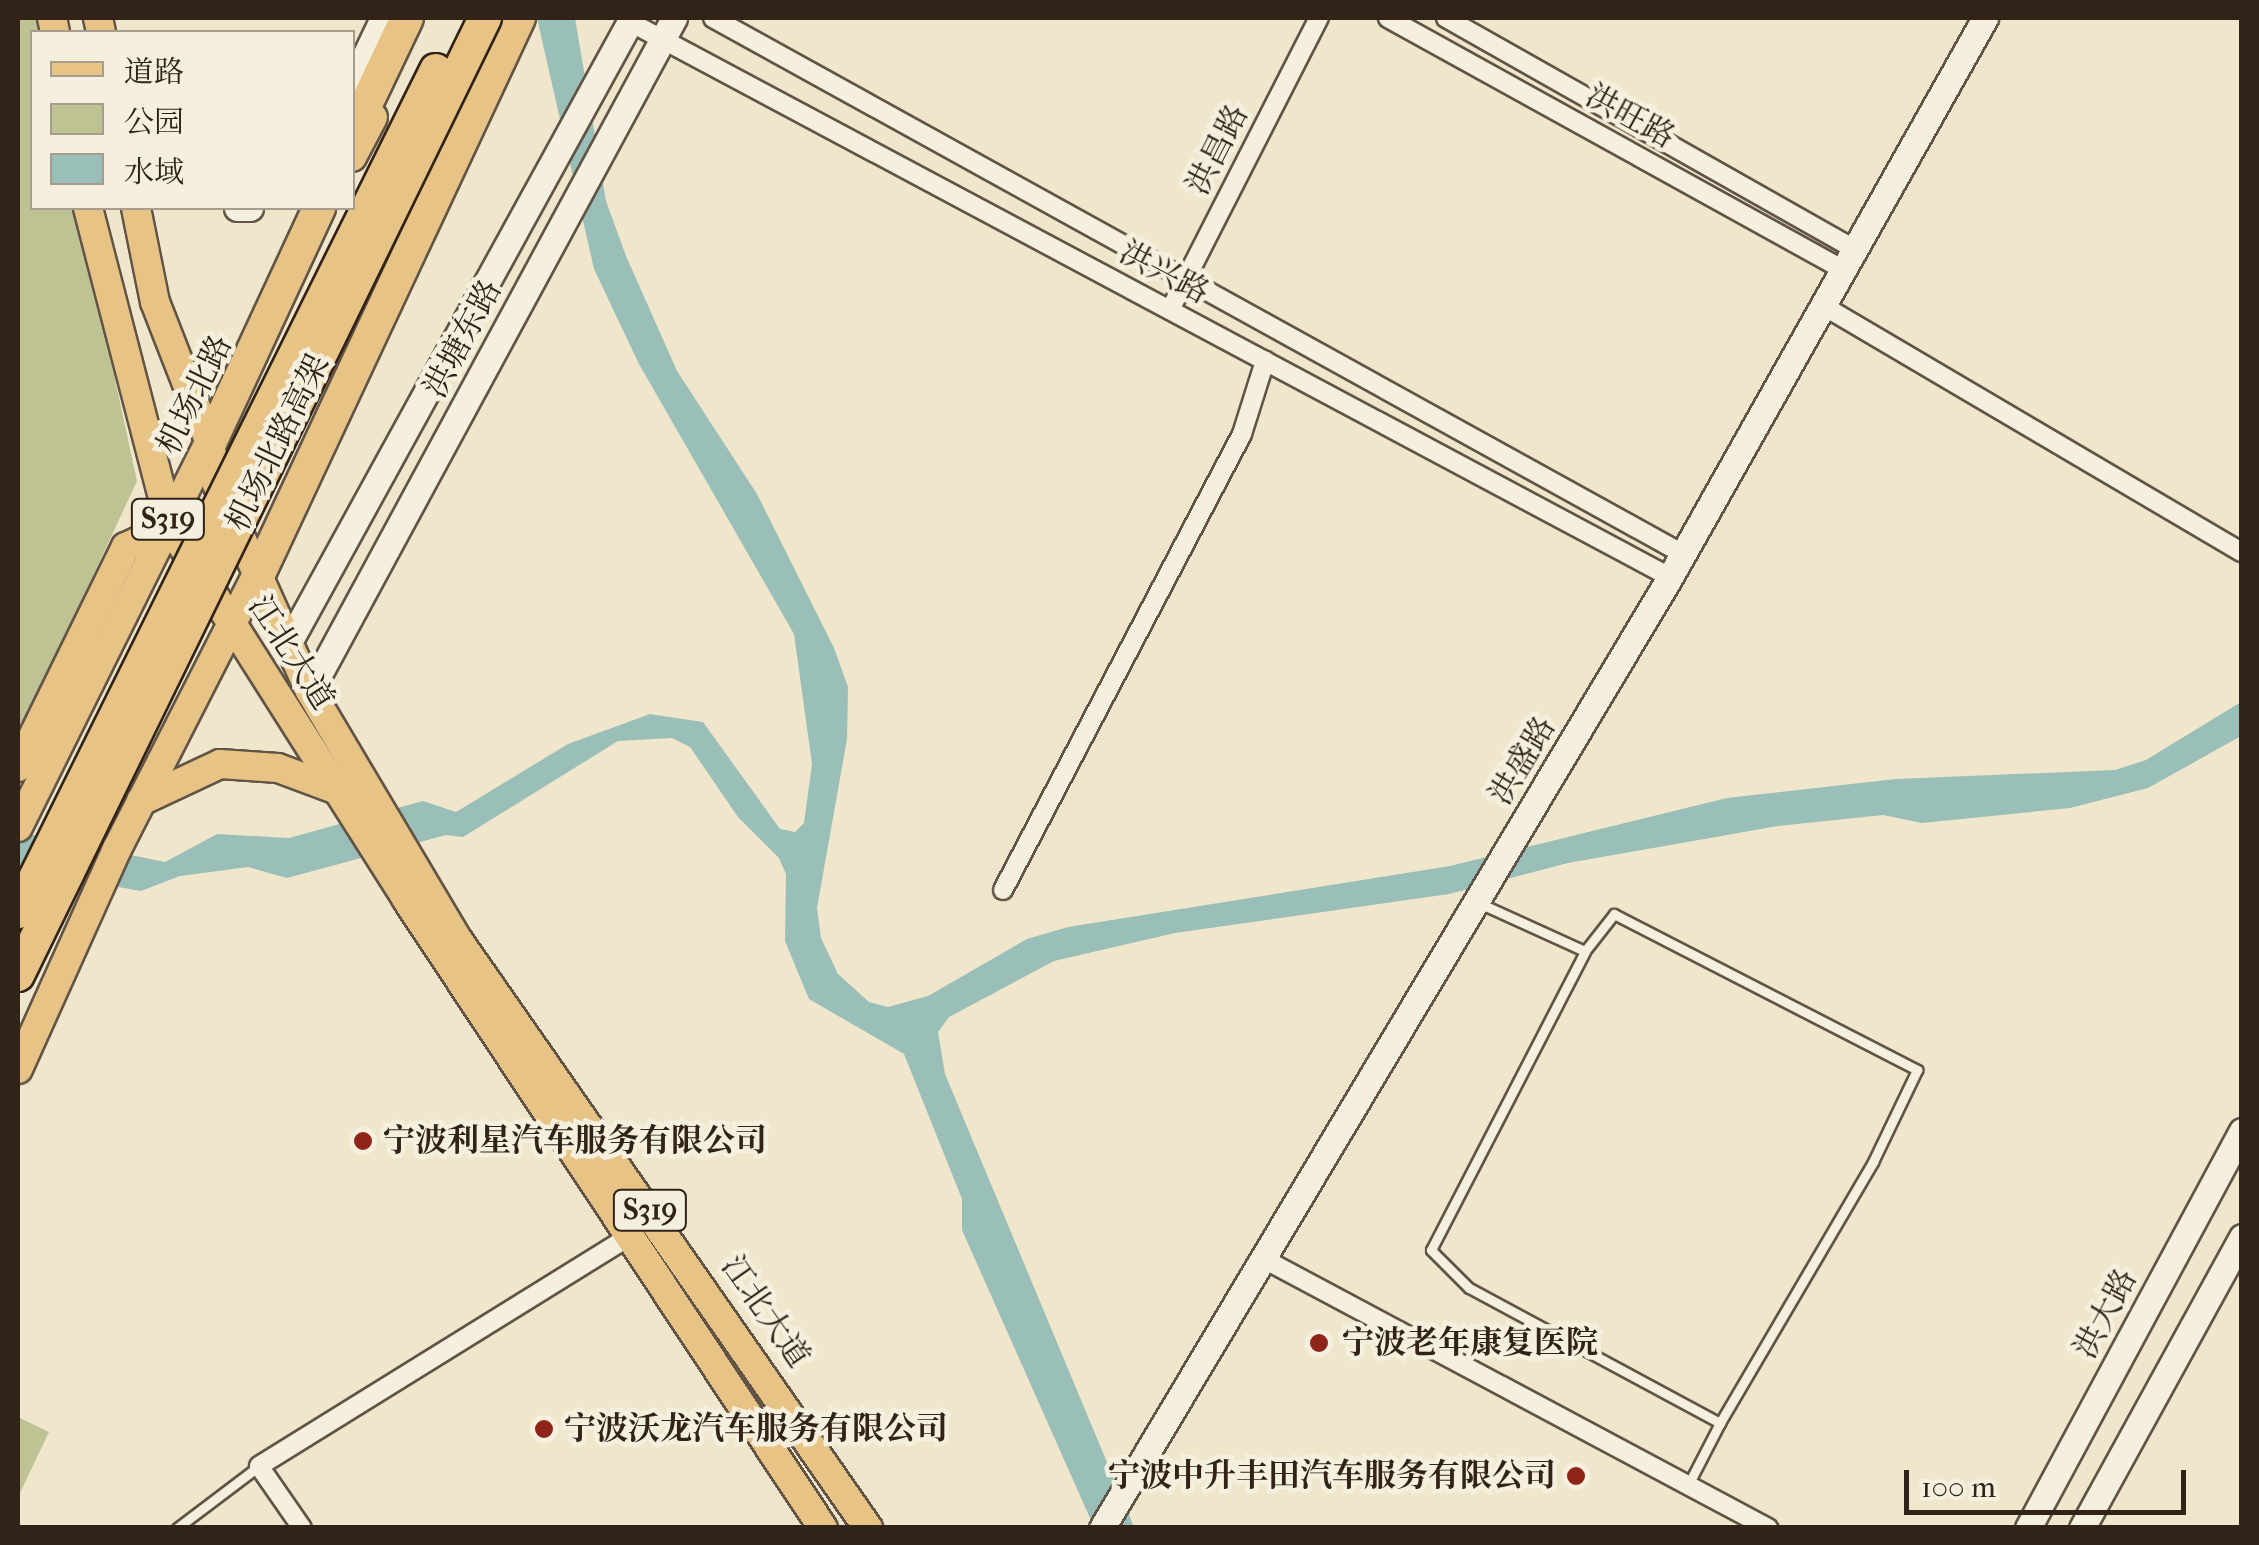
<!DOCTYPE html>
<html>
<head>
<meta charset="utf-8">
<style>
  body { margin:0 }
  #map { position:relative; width:2259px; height:1545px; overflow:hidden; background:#efe6cb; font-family:"IM FELL French Canon","Noto Serif SC",serif }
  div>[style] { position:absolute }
  .green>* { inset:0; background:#bfc393 }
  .water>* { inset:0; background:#9abfb8 }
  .roads { filter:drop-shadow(2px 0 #615446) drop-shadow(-2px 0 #615446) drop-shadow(0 2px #615446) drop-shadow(0 -2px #615446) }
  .lane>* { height:9px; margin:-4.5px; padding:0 4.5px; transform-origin:4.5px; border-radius:4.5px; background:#f5efdd }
  .street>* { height:18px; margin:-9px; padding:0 9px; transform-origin:9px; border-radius:9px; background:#f5efdd }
  .secondary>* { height:25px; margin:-12.5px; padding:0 12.5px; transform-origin:12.5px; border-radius:12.5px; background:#f5efdd }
  .primary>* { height:28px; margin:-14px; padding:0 14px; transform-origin:14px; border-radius:14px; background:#e8c386 }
  .highway>* { height:32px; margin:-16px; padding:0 16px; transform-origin:16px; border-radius:16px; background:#e8c386 }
  .bridges { filter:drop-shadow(2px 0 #322319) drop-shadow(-2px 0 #322319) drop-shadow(0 2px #322319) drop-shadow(0 -2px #322319) }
  .highway-bridge>* { height:32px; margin:-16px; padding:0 16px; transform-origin:16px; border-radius:16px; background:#e8c386 }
  .dots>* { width:28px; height:28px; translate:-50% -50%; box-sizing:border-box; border:5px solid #f5efdd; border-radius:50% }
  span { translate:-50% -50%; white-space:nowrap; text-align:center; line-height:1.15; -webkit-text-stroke:9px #f5efdd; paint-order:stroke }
  .shield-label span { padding:2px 8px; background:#f5efdd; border:2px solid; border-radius:8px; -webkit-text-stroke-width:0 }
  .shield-label { font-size:30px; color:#322319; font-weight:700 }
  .street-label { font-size:32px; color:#322319 }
  .poi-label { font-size:32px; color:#322319; font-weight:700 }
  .left { translate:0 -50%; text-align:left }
  .right { translate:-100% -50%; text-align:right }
  .frame { position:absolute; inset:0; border:20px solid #322319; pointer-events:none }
  .legend { position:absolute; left:30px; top:30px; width:325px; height:180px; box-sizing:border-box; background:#f5efdd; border:2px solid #a79d8f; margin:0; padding:12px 18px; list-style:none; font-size:30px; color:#322319 }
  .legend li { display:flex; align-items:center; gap:20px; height:50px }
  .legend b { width:50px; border:2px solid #a79d8f }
  .scale { position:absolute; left:1904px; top:1470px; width:282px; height:45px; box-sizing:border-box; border:5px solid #322319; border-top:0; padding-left:12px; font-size:30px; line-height:35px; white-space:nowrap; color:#322319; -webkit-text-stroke:8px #f5efdd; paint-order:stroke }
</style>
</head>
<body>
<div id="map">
  <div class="green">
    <i style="clip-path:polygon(18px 18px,40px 18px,43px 32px,32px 32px,32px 208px,78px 208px,137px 481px,18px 737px)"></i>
    <i style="clip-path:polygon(18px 1417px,49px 1432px,18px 1497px)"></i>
  </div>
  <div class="water">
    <i style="clip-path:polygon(537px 18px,575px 18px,606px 201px,626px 256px,677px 371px,757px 494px,834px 648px,848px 687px,847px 739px,817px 908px,821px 938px,838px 974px,869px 1002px,888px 1007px,928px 996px,1027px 939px,1068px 927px,1450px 866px,1727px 798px,1896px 779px,2115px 770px,2146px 760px,2241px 702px,2241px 736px,2148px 788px,2070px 808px,1922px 823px,1883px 815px,1778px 826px,1568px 863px,1449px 894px,1175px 933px,1054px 961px,949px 1017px,938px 1032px,945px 1074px,1134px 1527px,1094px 1527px,962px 1230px,962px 1199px,904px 1054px,809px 999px,785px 941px,786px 874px,779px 858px,738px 817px,690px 747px,672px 738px,618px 741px,463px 837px,446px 835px,287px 878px,248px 867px,180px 876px,141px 891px,18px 869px,18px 832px,165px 862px,217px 834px,289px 838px,423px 801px,456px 812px,568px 744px,650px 714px,703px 722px,780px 829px,795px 832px,804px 823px,812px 764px,794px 634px,639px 364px,594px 269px)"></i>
  </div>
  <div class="roads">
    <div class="lane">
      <i style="left:1479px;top:903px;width:116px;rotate:24.4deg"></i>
      <i style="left:1614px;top:914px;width:341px;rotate:27.2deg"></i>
      <i style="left:1917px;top:1070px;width:102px;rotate:115.6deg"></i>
      <i style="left:1873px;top:1162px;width:303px;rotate:120.4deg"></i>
      <i style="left:1720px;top:1423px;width:285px;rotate:-151.7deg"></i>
      <i style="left:1469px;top:1288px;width:54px;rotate:-135deg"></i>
      <i style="left:1431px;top:1250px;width:336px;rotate:-62.7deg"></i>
      <i style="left:1585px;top:951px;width:47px;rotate:-51.9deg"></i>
      <i style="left:1688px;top:1485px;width:70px;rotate:-62.7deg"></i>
      <i style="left:177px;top:1528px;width:103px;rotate:-37.1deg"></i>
    </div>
    <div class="street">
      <i style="left:713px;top:18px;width:1108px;rotate:28.92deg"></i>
      <i style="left:1388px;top:18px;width:519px;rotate:28.94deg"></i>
      <i style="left:1446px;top:18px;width:467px;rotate:29.5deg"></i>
      <i style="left:630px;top:22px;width:1179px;rotate:28.09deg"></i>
      <i style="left:1822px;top:305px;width:487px;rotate:30.5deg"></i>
      <i style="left:1170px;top:310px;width:328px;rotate:-63deg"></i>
      <i style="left:1003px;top:890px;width:515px;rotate:-62.34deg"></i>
      <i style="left:1242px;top:434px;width:77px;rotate:-72.5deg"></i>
      <i style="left:1262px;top:1258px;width:574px;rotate:28.08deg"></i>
      <i style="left:302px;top:1528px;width:75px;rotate:-124.7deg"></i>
      <i style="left:259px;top:1466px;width:437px;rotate:-31.8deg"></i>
    </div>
    <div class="secondary">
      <i style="left:352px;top:83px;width:72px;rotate:-64.5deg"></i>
      <i style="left:237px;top:208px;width:13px"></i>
      <i style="left:288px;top:644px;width:714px;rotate:-61.21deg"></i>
      <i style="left:310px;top:691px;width:765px;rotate:-61.59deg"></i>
      <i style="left:1102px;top:1528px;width:1108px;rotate:-59.15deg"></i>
      <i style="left:1670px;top:577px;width:642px;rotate:-60.6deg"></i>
      <i style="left:2028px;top:1528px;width:451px;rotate:-61.7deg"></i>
      <i style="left:2082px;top:1528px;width:332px;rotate:-61.2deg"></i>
    </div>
    <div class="primary">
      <i style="left:52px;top:18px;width:14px;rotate:78deg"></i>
      <i style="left:98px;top:18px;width:14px;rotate:78deg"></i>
      <i style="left:352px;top:157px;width:45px;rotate:-62.3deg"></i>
      <i style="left:88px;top:208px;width:328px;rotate:75.5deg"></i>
      <i style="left:170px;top:526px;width:443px;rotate:57.6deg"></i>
      <i style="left:407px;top:900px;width:753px;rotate:56.48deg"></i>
      <i style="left:136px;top:208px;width:96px;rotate:78.6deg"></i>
      <i style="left:155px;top:302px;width:151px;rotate:68.7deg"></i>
      <i style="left:210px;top:443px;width:39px;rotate:81deg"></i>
      <i style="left:216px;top:482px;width:229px;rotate:65.8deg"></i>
      <i style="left:310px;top:691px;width:290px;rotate:59.3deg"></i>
      <i style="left:458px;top:940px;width:717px;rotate:55.11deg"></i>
      <i style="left:18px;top:767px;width:245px;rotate:-63.9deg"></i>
      <i style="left:126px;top:547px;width:49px;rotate:-25.5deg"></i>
      <i style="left:141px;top:801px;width:87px;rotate:-25.1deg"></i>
      <i style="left:220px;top:764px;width:58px;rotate:3.9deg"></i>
      <i style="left:278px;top:768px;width:63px;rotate:20.4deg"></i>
      <i style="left:18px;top:827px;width:433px;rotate:-63.6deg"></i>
      <i style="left:18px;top:1069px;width:241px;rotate:-65.8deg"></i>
      <i style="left:117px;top:849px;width:319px;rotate:-63deg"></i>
    </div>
    <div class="highway">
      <i style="left:352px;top:134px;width:128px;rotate:-64.6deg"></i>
      <i style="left:210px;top:443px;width:259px;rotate:-65.1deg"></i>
      <i style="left:258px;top:576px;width:616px;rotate:-64.93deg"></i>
    </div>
  </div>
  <div class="bridges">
    <div class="highway-bridge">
      <i style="left:18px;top:912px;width:940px;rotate:-63.6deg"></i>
      <i style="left:18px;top:975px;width:1065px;rotate:-63.99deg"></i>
    </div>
  </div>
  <div class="dots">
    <i style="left:363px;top:1141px;background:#8f2418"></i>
    <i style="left:1319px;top:1343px;background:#8f2418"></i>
    <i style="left:544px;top:1429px;background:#8f2418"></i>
    <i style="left:1576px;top:1476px;background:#8f2418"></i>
  </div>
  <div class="shield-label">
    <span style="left:168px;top:519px">S319</span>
    <span style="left:650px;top:1210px">S319</span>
  </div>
  <div class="street-label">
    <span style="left:1630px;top:117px;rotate:29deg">洪旺路</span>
    <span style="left:1218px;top:150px;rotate:-63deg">洪昌路</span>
    <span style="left:1164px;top:273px;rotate:28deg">洪兴路</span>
    <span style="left:463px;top:339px;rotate:-62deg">洪塘东路</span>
    <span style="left:195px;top:395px;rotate:-64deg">机场北路</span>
    <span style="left:278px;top:443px;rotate:-64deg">机场北路高架</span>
    <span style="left:291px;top:653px;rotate:57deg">江北大道</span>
    <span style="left:1523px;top:761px;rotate:-59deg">洪盛路</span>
    <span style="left:765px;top:1312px;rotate:55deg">江北大道</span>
    <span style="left:2106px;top:1314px;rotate:-62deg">洪大路</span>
  </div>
  <div class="poi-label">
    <span class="left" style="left:383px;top:1141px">宁波利星汽车服务有限公司</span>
    <span class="left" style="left:1342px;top:1343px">宁波老年康复医院</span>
    <span class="left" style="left:564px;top:1429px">宁波沃龙汽车服务有限公司</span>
    <span class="right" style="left:1556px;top:1476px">宁波中升丰田汽车服务有限公司</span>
  </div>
  <div class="frame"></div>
  <ul class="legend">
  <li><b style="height:12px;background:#e8c386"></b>道路</li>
  <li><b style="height:28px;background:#bfc393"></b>公园</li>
  <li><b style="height:28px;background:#9abfb8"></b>水域</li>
  </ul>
  <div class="scale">100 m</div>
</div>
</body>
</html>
